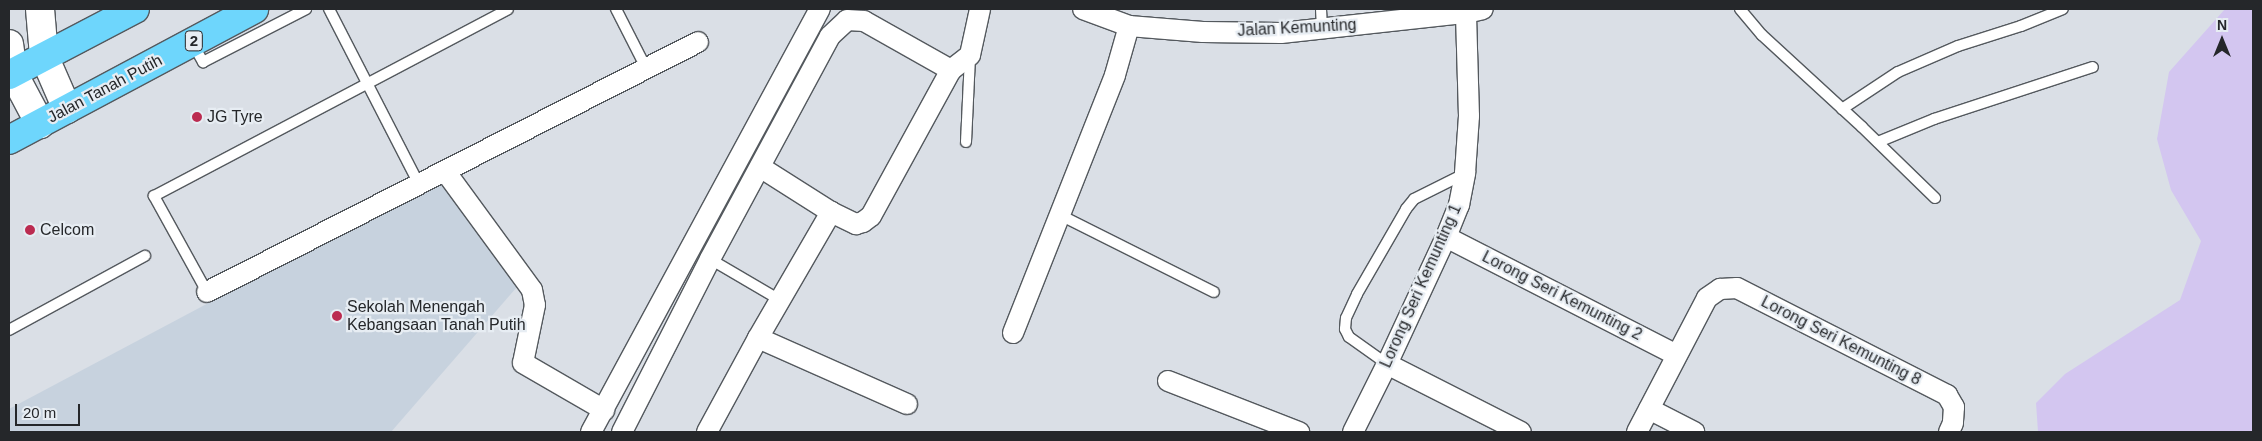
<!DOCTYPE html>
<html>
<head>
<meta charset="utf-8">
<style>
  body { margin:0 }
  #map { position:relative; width:2262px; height:441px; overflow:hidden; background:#dadfe6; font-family:Arial,sans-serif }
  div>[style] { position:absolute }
  .built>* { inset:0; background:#c7d2de }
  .green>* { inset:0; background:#d3c6f0 }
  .roads { filter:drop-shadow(1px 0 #54595e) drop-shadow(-1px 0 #54595e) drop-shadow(0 1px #54595e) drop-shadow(0 -1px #54595e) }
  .service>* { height:10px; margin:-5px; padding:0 5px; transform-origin:5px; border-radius:5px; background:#fff }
  .minor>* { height:20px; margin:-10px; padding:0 10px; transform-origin:10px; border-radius:10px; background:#fff }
  .secondary>* { height:28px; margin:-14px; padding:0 14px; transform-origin:14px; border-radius:14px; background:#fff }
  .trunk>* { height:28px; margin:-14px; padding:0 14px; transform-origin:14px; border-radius:14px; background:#6ed6fc }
  .dots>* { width:14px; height:14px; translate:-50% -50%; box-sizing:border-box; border:2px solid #e7edf3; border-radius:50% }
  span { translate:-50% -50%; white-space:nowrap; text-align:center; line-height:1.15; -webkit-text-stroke:4.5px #e7edf3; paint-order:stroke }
  .shield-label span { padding:1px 4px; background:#e7edf3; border:1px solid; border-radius:4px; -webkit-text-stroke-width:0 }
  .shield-label { font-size:15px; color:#25272a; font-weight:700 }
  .street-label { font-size:16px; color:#25272a }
  .poi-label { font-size:16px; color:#25272a }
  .left { translate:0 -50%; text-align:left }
  .frame { position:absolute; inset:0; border:10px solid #25272a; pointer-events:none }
  .north { position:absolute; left:2197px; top:15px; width:50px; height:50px; -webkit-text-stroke:4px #e7edf3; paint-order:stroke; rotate:0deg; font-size:14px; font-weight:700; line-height:20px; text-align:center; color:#25272a }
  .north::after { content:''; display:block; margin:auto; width:18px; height:22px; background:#25272a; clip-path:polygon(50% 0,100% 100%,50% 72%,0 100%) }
  .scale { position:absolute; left:15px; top:404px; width:65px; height:22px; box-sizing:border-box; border:2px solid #25272a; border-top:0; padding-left:6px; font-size:15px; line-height:18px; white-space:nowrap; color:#25272a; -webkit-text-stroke:4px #e7edf3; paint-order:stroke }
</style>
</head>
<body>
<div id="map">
  <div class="built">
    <i style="clip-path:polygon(440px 180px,517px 287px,391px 432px,9px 432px,9px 409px)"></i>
  </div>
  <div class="green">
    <i style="clip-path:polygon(2225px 9px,2253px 9px,2253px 432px,2038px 432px,2036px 403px,2065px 374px,2180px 300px,2201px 241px,2171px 190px,2157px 139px,2169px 72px)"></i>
  </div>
  <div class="roads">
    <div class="service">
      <i style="left:329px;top:9px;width:197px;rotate:62.8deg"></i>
      <i style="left:616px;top:9px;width:66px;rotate:63deg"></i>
      <i style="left:1321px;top:9px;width:20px;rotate:87deg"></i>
      <i style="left:1740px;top:9px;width:34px;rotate:50deg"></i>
      <i style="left:1762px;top:35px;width:136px;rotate:42.6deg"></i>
      <i style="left:1862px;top:127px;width:102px;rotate:44.2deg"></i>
      <i style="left:193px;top:44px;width:21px;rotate:61deg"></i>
      <i style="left:203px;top:62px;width:116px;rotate:-27.2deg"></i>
      <i style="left:1842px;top:109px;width:67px;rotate:-33.5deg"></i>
      <i style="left:1898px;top:72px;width:65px;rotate:-23.4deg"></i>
      <i style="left:1958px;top:46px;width:66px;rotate:-17.6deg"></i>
      <i style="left:2021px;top:26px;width:45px;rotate:-22deg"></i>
      <i style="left:966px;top:142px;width:86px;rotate:-87.3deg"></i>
      <i style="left:1878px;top:142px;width:61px;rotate:-22.3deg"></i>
      <i style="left:1934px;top:119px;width:167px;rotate:-18.1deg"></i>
      <i style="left:1060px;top:215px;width:172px;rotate:26.6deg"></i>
      <i style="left:710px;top:259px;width:81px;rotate:30.4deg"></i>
      <i style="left:207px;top:292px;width:110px;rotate:-118.9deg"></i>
      <i style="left:154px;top:196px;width:400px;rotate:-27.8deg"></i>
      <i style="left:9px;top:330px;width:155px;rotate:-28.6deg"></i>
      <i style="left:1387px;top:364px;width:47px;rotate:-144.6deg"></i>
      <i style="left:1349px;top:337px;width:9px;rotate:-117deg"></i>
      <i style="left:1345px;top:329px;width:11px;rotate:-85deg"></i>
      <i style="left:1346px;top:318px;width:26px;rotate:-65deg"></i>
      <i style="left:1357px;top:294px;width:98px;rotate:-60deg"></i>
      <i style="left:1406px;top:209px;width:13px;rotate:-51deg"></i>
      <i style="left:1414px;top:199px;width:56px;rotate:-26.6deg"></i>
    </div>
    <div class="minor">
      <i style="left:1083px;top:9px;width:49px;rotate:20.3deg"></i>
      <i style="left:1129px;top:26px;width:74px;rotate:4.6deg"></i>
      <i style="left:1203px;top:32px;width:78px;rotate:0.7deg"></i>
      <i style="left:1281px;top:33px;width:186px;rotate:-6.2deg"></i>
      <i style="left:1466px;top:13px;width:17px;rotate:-13deg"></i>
      <i style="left:760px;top:167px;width:84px;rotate:32.4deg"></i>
      <i style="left:831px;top:212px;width:28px;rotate:26deg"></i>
      <i style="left:856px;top:224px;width:7px;rotate:-16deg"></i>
      <i style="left:863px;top:222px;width:10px;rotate:-37deg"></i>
      <i style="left:871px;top:216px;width:166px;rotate:-61.3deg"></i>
      <i style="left:951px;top:70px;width:24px;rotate:-38deg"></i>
      <i style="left:970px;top:55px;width:47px;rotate:-77.7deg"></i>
      <i style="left:445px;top:171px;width:147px;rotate:53.8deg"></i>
      <i style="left:532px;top:290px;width:15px;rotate:79deg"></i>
      <i style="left:535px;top:305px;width:59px;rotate:101.7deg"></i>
      <i style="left:523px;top:363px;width:94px;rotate:30.1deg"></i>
      <i style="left:1446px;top:237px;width:259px;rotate:27.1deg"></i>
      <i style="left:207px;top:292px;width:551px;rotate:-26.98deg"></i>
      <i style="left:1013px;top:333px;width:277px;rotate:-68.4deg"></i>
      <i style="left:1115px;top:75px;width:51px;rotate:-74.1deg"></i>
      <i style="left:758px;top:338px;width:163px;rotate:23.9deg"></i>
      <i style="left:1387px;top:364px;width:150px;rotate:26.9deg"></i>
      <i style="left:1168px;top:381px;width:141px;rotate:21.3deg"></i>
      <i style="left:1649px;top:409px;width:51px;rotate:27.1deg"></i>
      <i style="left:591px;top:432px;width:481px;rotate:-61.6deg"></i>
      <i style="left:622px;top:432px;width:194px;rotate:-63deg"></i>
      <i style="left:710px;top:259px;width:253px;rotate:-61.7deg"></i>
      <i style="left:830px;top:36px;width:23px;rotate:-43deg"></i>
      <i style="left:847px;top:20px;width:17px;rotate:3deg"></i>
      <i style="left:864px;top:21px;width:100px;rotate:29.4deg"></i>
      <i style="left:707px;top:432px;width:107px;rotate:-61.5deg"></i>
      <i style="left:758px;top:338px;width:146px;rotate:-59.9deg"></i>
      <i style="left:1353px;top:432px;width:76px;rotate:-63.4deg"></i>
      <i style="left:1387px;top:364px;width:140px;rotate:-65.1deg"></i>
      <i style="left:1446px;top:237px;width:35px;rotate:-68deg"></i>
      <i style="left:1459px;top:205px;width:33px;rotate:-79deg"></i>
      <i style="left:1465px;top:173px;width:57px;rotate:-86deg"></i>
      <i style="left:1469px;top:116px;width:103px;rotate:-91.7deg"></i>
      <i style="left:1637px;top:432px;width:151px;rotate:-62.4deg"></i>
      <i style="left:1707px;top:298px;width:16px;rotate:-35deg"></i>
      <i style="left:1720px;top:289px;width:17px;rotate:-3deg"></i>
      <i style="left:1737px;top:288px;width:236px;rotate:27deg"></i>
      <i style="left:1947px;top:395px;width:14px;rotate:60deg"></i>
      <i style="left:1954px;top:407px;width:16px;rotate:94deg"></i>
      <i style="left:1953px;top:423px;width:10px;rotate:114deg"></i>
    </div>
    <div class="secondary">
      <i style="left:40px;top:9px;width:47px;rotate:85.1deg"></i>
      <i style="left:44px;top:56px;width:58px;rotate:66.5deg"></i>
      <i style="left:9px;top:44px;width:29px;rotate:82deg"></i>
      <i style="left:13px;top:73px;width:58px;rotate:62.1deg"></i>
    </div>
    <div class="trunk">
      <i style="left:9px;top:75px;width:142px;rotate:-27.6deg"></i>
      <i style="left:9px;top:140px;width:278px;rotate:-28.1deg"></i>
    </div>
  </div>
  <div class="dots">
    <i style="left:197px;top:117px;background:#bb2b50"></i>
    <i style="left:30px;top:230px;background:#bb2b50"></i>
    <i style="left:337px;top:316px;background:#bb2b50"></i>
  </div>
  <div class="shield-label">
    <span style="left:194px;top:41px">2</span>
  </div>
  <div class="street-label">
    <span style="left:1297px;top:28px;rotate:-3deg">Jalan Kemunting</span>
    <span style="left:105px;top:89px;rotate:-28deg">Jalan Tanah Putih</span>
    <span style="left:1421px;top:286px;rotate:-66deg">Lorong Seri Kemunting 1</span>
    <span style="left:1562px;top:296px;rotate:27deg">Lorong Seri Kemunting 2</span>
    <span style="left:1841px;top:341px;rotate:27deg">Lorong Seri Kemunting 8</span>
  </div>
  <div class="poi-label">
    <span class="left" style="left:207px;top:117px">JG Tyre</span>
    <span class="left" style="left:40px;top:230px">Celcom</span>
    <span class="left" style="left:347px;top:316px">Sekolah Menengah<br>Kebangsaan Tanah Putih</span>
  </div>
  <div class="frame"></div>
  <div class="north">N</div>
  <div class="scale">20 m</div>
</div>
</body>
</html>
